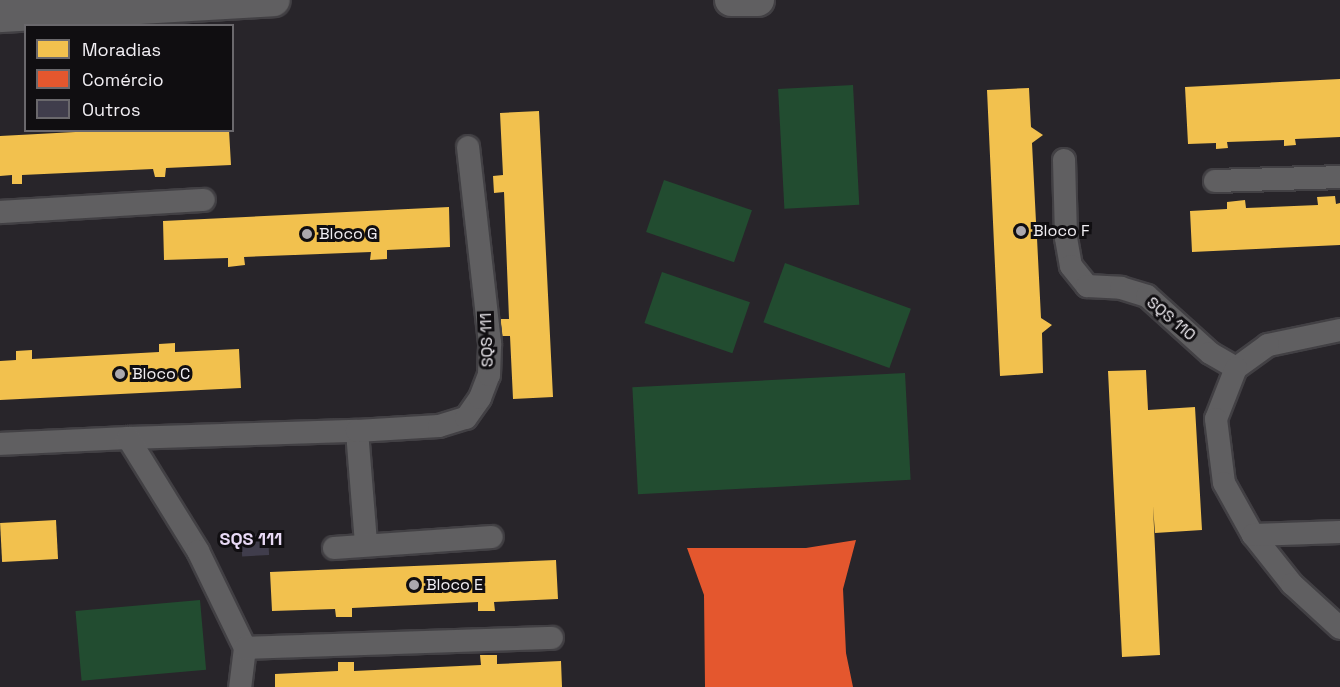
<!DOCTYPE html>
<html>
<head>
<meta charset="utf-8">
<style>
  body { margin:0 }
  #map { position:relative; width:1340px; height:687px; overflow:hidden; background:#28252a; font-family:"Space Grotesk",sans-serif }
  div>[style] { position:absolute }
  .green>* { inset:0; background:#224c30; transform-origin:0 0 }
  .homes>* { inset:0; background:#f2c14e; transform-origin:0 0 }
  .shops>* { inset:0; background:#e4572e }
  .building>* { inset:0; background:#403d4c; transform-origin:0 0 }
  .roads { filter:drop-shadow(2px 0 #424044) drop-shadow(-2px 0 #424044) drop-shadow(0 2px #424044) drop-shadow(0 -2px #424044) }
  .street>* { height:22px; margin:-11px; padding:0 11px; transform-origin:11px; border-radius:11px; background:#605f61 }
  .secondary>* { height:32px; margin:-16px; padding:0 16px; transform-origin:16px; border-radius:16px; background:#605f61 }
  .dots>* { width:16px; height:16px; translate:-50% -50%; box-sizing:border-box; border:3px solid #100e11; border-radius:50% }
  span { translate:-50% -50%; white-space:nowrap; text-align:center; line-height:1.15; -webkit-text-stroke:6px #100e11; paint-order:stroke }
  .poi-label { font-size:16px; color:#f2eff4 }
  .left { translate:0 -50%; text-align:left }
  .street-label { font-size:16px; color:#f2eff4 }
  .neighbourhood-label { font-size:18px; color:#e9daf6; font-weight:700 }
  .legend { position:absolute; left:24px; top:24px; width:210px; height:108px; box-sizing:border-box; background:#100e11; border:2px solid #6a686c; margin:0; padding:8px 10px; list-style:none; font-size:18px; color:#f2eff4 }
  .legend li { display:flex; align-items:center; gap:12px; height:30px }
  .legend b { width:30px; border:2px solid #6a686c }
</style>
</head>
<body>
<div id="map">
  <div class="green">
    <i style="left:853px;top:85px;width:120px;height:75px;rotate:87deg"></i>
    <i style="left:664px;top:180px;width:93px;height:55px;rotate:19deg"></i>
    <i style="left:785px;top:263px;width:134px;height:63px;rotate:20deg"></i>
    <i style="left:662px;top:272px;width:93px;height:54px;rotate:19deg"></i>
    <i style="left:905px;top:373px;width:107px;height:273px;rotate:87deg"></i>
    <i style="left:200px;top:600px;width:70px;height:125px;rotate:85deg"></i>
  </div>
  <div class="homes">
    <i style="clip-path:polygon(1340px 79px,1340px 137px,1295px 139px,1296px 145px,1284px 146px,1284px 140px,1227px 142px,1228px 148px,1216px 149px,1216px 143px,1188px 144px,1185px 87px)"></i>
    <i style="clip-path:polygon(1029px 88px,1031px 127px,1043px 135px,1032px 143px,1036px 222px,1048px 230px,1037px 238px,1041px 318px,1052px 325px,1042px 333px,1043px 373px,1000px 376px,987px 90px)"></i>
    <i style="clip-path:polygon(539px 111px,553px 397px,513px 399px,510px 336px,501px 336px,501px 319px,509px 319px,504px 192px,494px 193px,493px 176px,503px 175px,500px 113px)"></i>
    <i style="clip-path:polygon(113px 130px,229px 130px,231px 165px,166px 168px,165px 177px,155px 177px,153px 169px,22px 175px,22px 184px,12px 184px,12px 175px,0 176px,0 136px)"></i>
    <i style="clip-path:polygon(1335px 196px,1336px 204px,1340px 203px,1340px 245px,1192px 252px,1190px 211px,1227px 209px,1227px 202px,1245px 200px,1246px 208px,1318px 205px,1317px 197px)"></i>
    <i style="clip-path:polygon(449px 207px,450px 247px,387px 250px,387px 259px,370px 260px,371px 252px,244px 257px,245px 265px,228px 267px,228px 258px,164px 260px,163px 221px)"></i>
    <i style="clip-path:polygon(175px 343px,175px 352px,239px 349px,241px 388px,0 400px,0 361px,16px 360px,16px 351px,32px 350px,32px 359px,159px 352px,159px 344px)"></i>
    <i style="clip-path:polygon(1146px 370px,1148px 410px,1195px 407px,1202px 530px,1155px 533px,1153px 506px,1160px 655px,1122px 657px,1108px 371px)"></i>
    <i style="left:56px;top:520px;width:39px;height:56px;rotate:87deg"></i>
    <i style="clip-path:polygon(556px 560px,558px 599px,494px 602px,495px 611px,478px 611px,478px 602px,352px 608px,352px 617px,336px 617px,335px 609px,272px 611px,270px 572px)"></i>
    <i style="clip-path:polygon(480px 655px,497px 655px,497px 664px,561px 661px,562px 687px,275px 687px,275px 674px,338px 671px,338px 662px,354px 662px,354px 671px,481px 665px)"></i>
  </div>
  <div class="shops">
    <i style="clip-path:polygon(856px 540px,843px 589px,846px 653px,853px 687px,705px 687px,704px 595px,687px 548px,806px 548px)"></i>
  </div>
  <div class="building">
    <i style="left:268px;top:534px;width:21px;height:27px;rotate:87deg"></i>
  </div>
  <div class="roads">
    <div class="street">
      <i style="left:1064px;top:160px;width:78px;rotate:88.5deg"></i>
      <i style="left:1066px;top:238px;width:28px;rotate:80deg"></i>
      <i style="left:1071px;top:266px;width:26px;rotate:51deg"></i>
      <i style="left:1087px;top:286px;width:34px;rotate:3deg"></i>
      <i style="left:1121px;top:288px;width:27px;rotate:17deg"></i>
      <i style="left:1147px;top:296px;width:85px;rotate:42.1deg"></i>
      <i style="left:1210px;top:353px;width:30px;rotate:30deg"></i>
      <i style="left:1215px;top:181px;width:125px;rotate:-1.8deg"></i>
      <i style="left:0;top:212px;width:204px;rotate:-3.4deg"></i>
      <i style="left:1340px;top:330px;width:74px;rotate:168.2deg"></i>
      <i style="left:1268px;top:345px;width:39px;rotate:144deg"></i>
      <i style="left:1236px;top:368px;width:55px;rotate:111.4deg"></i>
      <i style="left:1216px;top:419px;width:64px;rotate:82.9deg"></i>
      <i style="left:1224px;top:483px;width:60px;rotate:60.9deg"></i>
      <i style="left:1253px;top:535px;width:63px;rotate:51.5deg"></i>
      <i style="left:1292px;top:584px;width:65px;rotate:42.5deg"></i>
      <i style="left:357px;top:431px;width:113px;rotate:85.4deg"></i>
      <i style="left:128px;top:438px;width:229px;rotate:-1.8deg"></i>
      <i style="left:357px;top:431px;width:82px;rotate:-3.5deg"></i>
      <i style="left:439px;top:426px;width:28px;rotate:-17deg"></i>
      <i style="left:466px;top:418px;width:24px;rotate:-55deg"></i>
      <i style="left:480px;top:398px;width:25px;rotate:-69deg"></i>
      <i style="left:489px;top:375px;width:32px;rotate:-88deg"></i>
      <i style="left:490px;top:343px;width:197px;rotate:-96.4deg"></i>
      <i style="left:0;top:444px;width:128px;rotate:-2.7deg"></i>
      <i style="left:128px;top:438px;width:133px;rotate:58.2deg"></i>
      <i style="left:198px;top:551px;width:108px;rotate:64.1deg"></i>
      <i style="left:245px;top:648px;width:39px;rotate:97deg"></i>
      <i style="left:1253px;top:535px;width:87px;rotate:-2deg"></i>
      <i style="left:334px;top:548px;width:158px;rotate:-4deg"></i>
      <i style="left:245px;top:648px;width:307px;rotate:-1.9deg"></i>
    </div>
    <div class="secondary">
      <i style="left:731px;top:0;width:27px"></i>
      <i style="left:0;top:16px;width:274px;rotate:-3.3deg"></i>
    </div>
  </div>
  <div class="dots">
    <i style="left:1021px;top:231px;background:#aba8ad"></i>
    <i style="left:307px;top:234px;background:#aba8ad"></i>
    <i style="left:120px;top:374px;background:#aba8ad"></i>
    <i style="left:414px;top:585px;background:#aba8ad"></i>
  </div>
  <div class="poi-label">
    <span class="left" style="left:1033px;top:231px">Bloco F</span>
    <span class="left" style="left:319px;top:234px">Bloco G</span>
    <span class="left" style="left:132px;top:374px">Bloco C</span>
    <span class="left" style="left:426px;top:585px">Bloco E</span>
  </div>
  <div class="street-label">
    <span style="left:1171px;top:319px;rotate:40deg">SQS 110</span>
    <span style="left:487px;top:340px;rotate:-92deg">SQS 111</span>
  </div>
  <div class="neighbourhood-label">
    <span style="left:251px;top:539px">SQS 111</span>
  </div>
  <ul class="legend">
  <li><b style="height:16px;background:#f2c14e"></b>Moradias</li>
  <li><b style="height:16px;background:#e4572e"></b>Comércio</li>
  <li><b style="height:16px;background:#403d4c"></b>Outros</li>
  </ul>
</div>
</body>
</html>
